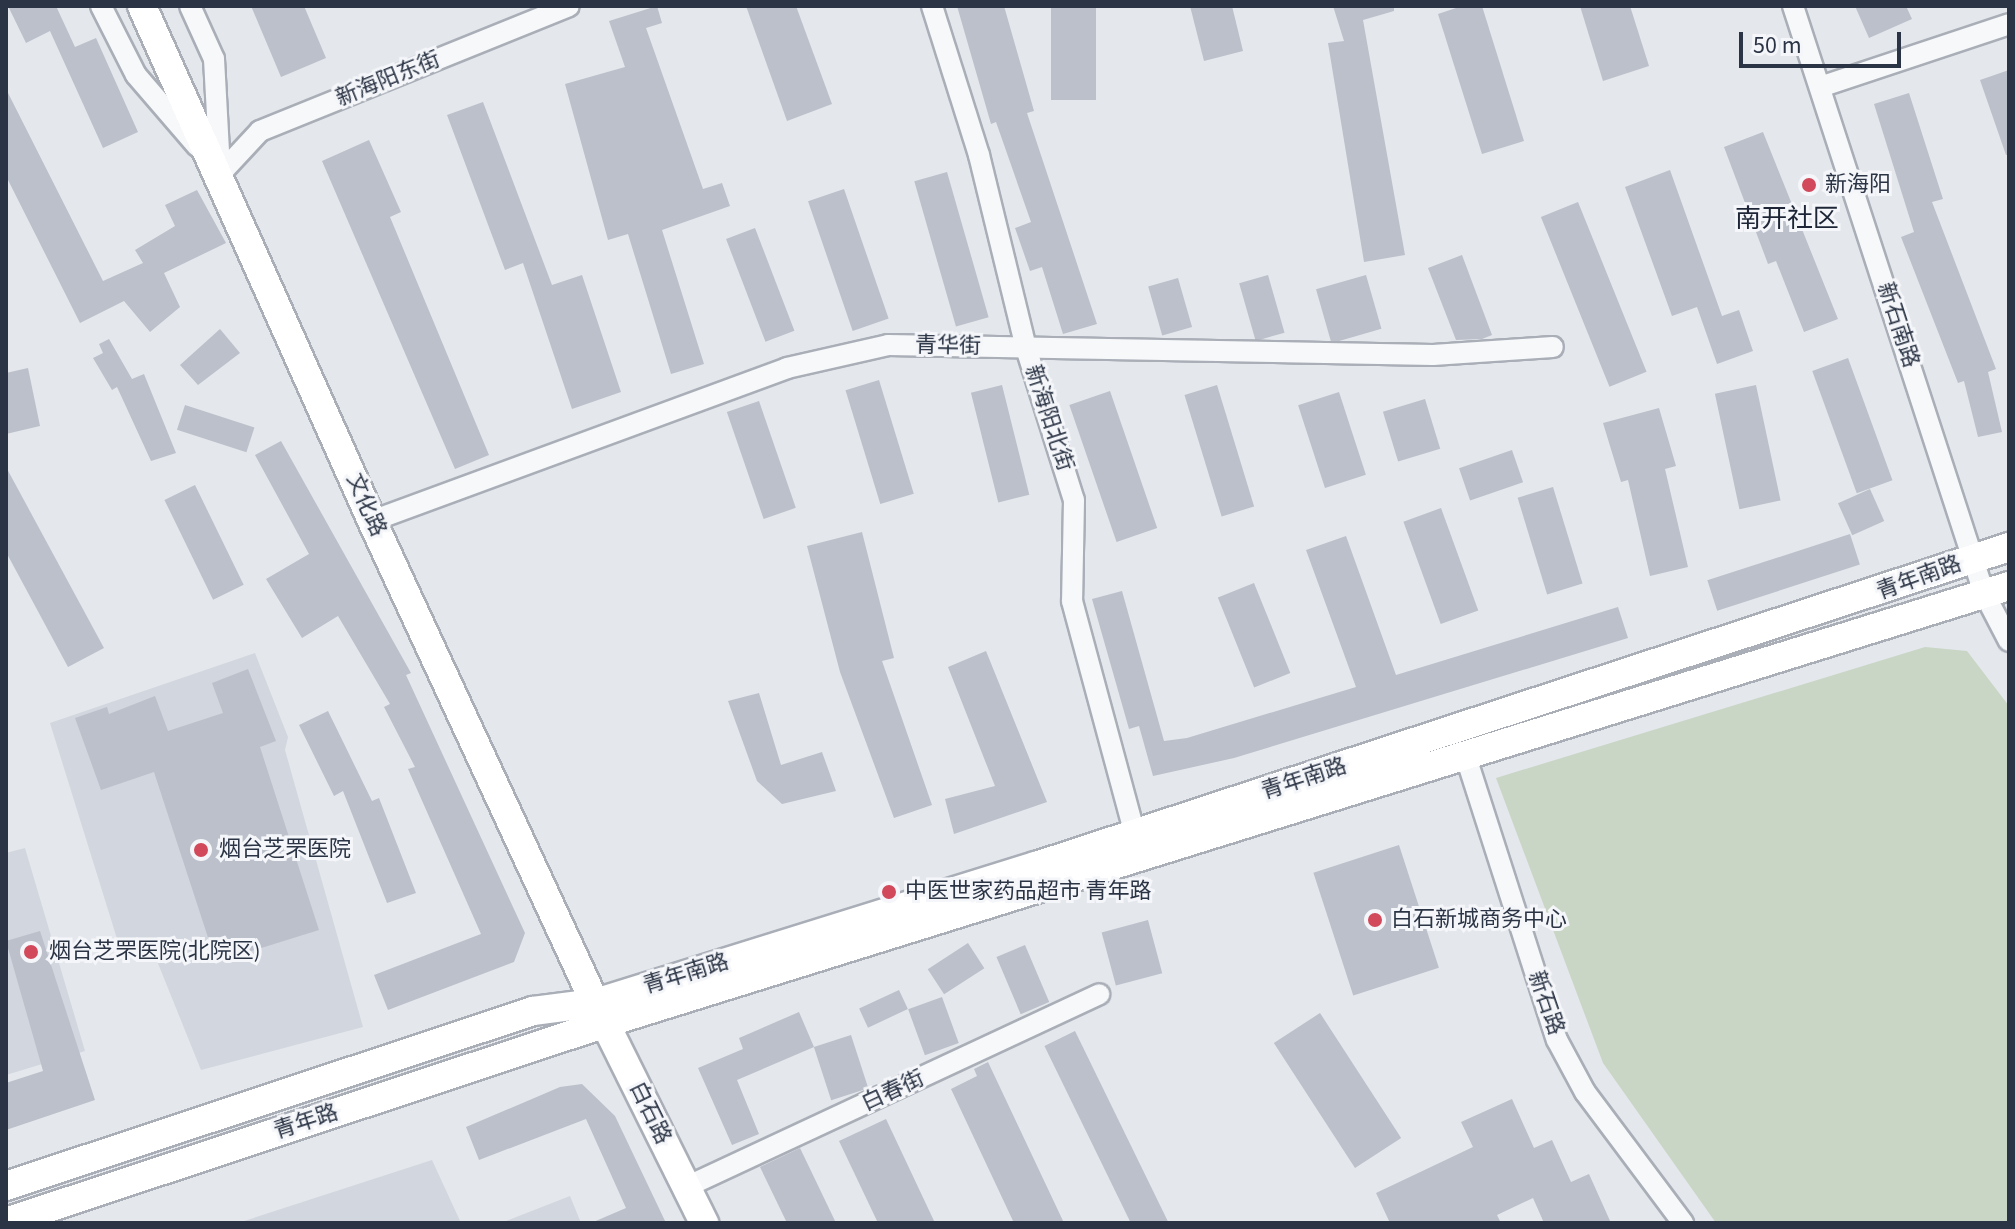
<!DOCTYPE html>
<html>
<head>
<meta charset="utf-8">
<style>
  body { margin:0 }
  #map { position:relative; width:2015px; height:1229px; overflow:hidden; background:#e4e7ec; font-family:"Source Sans 3","Noto Sans SC",sans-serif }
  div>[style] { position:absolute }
  .built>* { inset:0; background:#d2d6de }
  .green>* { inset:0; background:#c9d6c5 }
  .building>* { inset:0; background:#bbc0ca; transform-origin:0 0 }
  .roads { filter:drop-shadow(2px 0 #a9aeb7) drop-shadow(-2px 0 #a9aeb7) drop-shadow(0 2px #a9aeb7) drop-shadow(0 -2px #a9aeb7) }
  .street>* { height:20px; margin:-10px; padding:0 10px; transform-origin:10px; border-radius:10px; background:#f7f8fa }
  .secondary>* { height:28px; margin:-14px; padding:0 14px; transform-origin:14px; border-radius:14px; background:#fff }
  .dots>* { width:22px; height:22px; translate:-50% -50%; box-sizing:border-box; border:4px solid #f4f6f9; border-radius:50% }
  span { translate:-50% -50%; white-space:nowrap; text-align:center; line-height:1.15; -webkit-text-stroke:6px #f4f6f9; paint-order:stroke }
  .street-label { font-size:22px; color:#2b3445 }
  .poi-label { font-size:22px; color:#2b3445 }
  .left { translate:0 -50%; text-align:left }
  .quarter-label { font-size:26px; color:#1d2536 }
  .frame { position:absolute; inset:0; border:8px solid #2b3445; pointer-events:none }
  .scale { position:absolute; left:1739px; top:32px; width:162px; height:36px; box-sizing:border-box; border:4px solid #2b3445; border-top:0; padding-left:10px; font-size:24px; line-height:28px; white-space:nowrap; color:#2b3445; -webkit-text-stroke:6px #f4f6f9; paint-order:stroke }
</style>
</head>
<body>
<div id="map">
  <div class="built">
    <i style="clip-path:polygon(255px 653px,288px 737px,285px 750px,363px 1027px,201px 1070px,153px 951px,123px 958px,50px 723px)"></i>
    <i style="clip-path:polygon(25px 848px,85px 1051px,6px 1075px,6px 853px)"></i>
    <i style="clip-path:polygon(432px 1160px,461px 1223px,238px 1223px)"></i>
    <i style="clip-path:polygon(570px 1196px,581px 1223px,501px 1223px)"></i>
  </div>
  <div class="green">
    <i style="clip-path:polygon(1925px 647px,1967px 651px,2009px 706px,2009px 1223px,1716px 1223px,1603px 1063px,1496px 778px)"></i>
  </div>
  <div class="building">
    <i style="clip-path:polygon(8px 6px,56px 6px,75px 47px,96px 38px,138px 132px,103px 148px,50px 31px,26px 43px)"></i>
    <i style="clip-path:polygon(251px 6px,304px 6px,326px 58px,281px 77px)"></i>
    <i style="clip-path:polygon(657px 6px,662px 23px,646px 28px,703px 189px,722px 183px,730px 206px,662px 230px,704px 364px,671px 374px,628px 234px,608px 240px,565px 84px,625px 67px,609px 21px)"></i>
    <i style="clip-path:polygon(746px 6px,796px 6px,832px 104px,787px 121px)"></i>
    <i style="clip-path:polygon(957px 6px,1004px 6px,1034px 111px,1027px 113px,1097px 324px,1063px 334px,1042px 267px,1030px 271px,1015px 228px,1031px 222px,996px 122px,991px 124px)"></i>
    <i style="left:1051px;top:6px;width:45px;height:94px"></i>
    <i style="clip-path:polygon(1190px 6px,1232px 6px,1243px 51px,1204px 61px)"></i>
    <i style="clip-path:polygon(1333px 6px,1394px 6px,1394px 11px,1363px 20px,1405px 255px,1364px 262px,1328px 43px,1344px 41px)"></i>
    <i style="clip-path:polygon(1462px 6px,1482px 6px,1524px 141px,1482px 154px,1438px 14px)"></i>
    <i style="clip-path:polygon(1580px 6px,1630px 6px,1649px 66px,1603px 81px)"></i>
    <i style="clip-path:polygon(1855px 6px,1906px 6px,1912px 19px,1869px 38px)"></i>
    <i style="clip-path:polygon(2009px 70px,2009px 154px,2006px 155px,1980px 80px)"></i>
    <i style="clip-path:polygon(6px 89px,103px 281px,143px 263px,135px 250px,175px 226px,165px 205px,197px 190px,226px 243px,164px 273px,180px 307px,150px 332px,124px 301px,80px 323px,6px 176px)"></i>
    <i style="clip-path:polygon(1909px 93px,1943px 199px,1932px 202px,1996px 369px,1988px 372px,2002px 432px,1978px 437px,1964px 381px,1958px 383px,1901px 237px,1914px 232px,1874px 104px)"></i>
    <i style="clip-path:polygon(483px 102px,552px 285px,582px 275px,621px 392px,572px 409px,523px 263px,505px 270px,447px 115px)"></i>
    <i style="clip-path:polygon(1763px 132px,1838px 319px,1804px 332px,1776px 261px,1768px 264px,1724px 147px)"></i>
    <i style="clip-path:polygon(369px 140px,401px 212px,390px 217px,489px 455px,455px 469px,322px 161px)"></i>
    <i style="clip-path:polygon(1670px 170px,1722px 316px,1739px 310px,1753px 351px,1717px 364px,1697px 307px,1672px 316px,1625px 187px)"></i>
    <i style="left:947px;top:172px;width:151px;height:34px;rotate:74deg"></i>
    <i style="left:844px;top:189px;width:137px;height:38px;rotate:71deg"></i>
    <i style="left:1578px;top:202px;width:183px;height:40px;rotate:68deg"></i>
    <i style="left:755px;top:228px;width:110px;height:31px;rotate:69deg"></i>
    <i style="clip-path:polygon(1462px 255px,1492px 335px,1482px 339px,1456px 340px,1428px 268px)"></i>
    <i style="left:1268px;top:275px;width:60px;height:30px;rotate:74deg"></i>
    <i style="left:1366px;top:275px;width:56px;height:52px;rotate:74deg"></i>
    <i style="left:1178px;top:278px;width:51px;height:31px;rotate:74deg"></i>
    <i style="clip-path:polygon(220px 329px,240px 353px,198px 385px,180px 365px)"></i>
    <i style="clip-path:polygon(109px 339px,132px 379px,144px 374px,176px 453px,151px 461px,117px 387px,112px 390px,93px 358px,103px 353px,99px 344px)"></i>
    <i style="left:1848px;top:358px;width:130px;height:38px;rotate:70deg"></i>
    <i style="clip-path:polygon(28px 368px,40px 426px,6px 434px,6px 373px)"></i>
    <i style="left:879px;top:380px;width:119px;height:35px;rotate:73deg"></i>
    <i style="left:1002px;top:385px;width:113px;height:32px;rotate:76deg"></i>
    <i style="left:1217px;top:385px;width:127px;height:34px;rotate:73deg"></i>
    <i style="left:1756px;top:385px;width:118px;height:42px;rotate:78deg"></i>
    <i style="left:1110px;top:391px;width:145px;height:43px;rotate:71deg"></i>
    <i style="left:1339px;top:392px;width:87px;height:43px;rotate:72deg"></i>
    <i style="left:1425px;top:399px;width:52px;height:44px;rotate:73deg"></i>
    <i style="left:759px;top:401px;width:113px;height:34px;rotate:71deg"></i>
    <i style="left:185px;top:405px;width:73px;height:26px;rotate:18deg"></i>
    <i style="clip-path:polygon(1659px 408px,1676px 466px,1665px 469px,1688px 567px,1650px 576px,1628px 480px,1621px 482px,1603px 423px)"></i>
    <i style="clip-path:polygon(281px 441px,411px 673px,406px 675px,525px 933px,514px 962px,388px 1010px,374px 975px,481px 934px,408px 769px,415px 767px,384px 707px,390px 704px,338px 616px,302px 638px,266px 579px,309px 554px,255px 455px)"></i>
    <i style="left:1512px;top:450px;width:34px;height:56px;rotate:71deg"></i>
    <i style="clip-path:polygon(6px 467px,104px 648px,68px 667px,6px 552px)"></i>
    <i style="left:195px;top:485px;width:111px;height:34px;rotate:64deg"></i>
    <i style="left:1553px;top:487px;width:101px;height:37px;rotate:73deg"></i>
    <i style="left:1870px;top:489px;width:35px;height:35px;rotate:66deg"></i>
    <i style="left:1441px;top:508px;width:109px;height:40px;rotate:70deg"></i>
    <i style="clip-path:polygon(862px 532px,894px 658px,882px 661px,932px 805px,894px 818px,840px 672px,807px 546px)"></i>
    <i style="left:1850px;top:534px;width:32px;height:150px;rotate:72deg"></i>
    <i style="clip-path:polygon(1346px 536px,1396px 675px,1618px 607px,1628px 638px,1234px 758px,1153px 776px,1139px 726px,1129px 729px,1092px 599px,1122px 591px,1164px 741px,1187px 738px,1356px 687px,1306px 550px)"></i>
    <i style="left:1254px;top:583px;width:97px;height:39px;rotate:68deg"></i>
    <i style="clip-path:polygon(986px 651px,1047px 802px,954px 834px,945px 799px,995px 786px,948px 667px)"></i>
    <i style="clip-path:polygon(248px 669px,276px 741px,260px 747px,319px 930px,216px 962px,154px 772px,101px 790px,75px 718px,107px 707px,109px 714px,155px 696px,168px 731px,223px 713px,212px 683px)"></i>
    <i style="clip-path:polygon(759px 693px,781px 765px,822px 752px,836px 791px,782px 804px,757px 781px,728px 701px)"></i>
    <i style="clip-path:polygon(328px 711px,372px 801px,379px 798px,416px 893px,387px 903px,343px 791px,334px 796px,299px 725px)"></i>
    <i style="left:1399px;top:845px;width:129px;height:90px;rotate:72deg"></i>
    <i style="left:1148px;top:920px;width:55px;height:48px;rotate:75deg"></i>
    <i style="clip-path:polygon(40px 931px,95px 1100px,6px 1130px,6px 1083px,43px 1071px,6px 941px)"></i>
    <i style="left:968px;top:943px;width:30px;height:48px;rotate:57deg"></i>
    <i style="left:1025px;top:945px;width:62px;height:31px;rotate:67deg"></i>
    <i style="left:899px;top:990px;width:21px;height:44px;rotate:65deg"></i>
    <i style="left:942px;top:997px;width:49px;height:36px;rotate:70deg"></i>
    <i style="clip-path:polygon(799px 1012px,814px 1047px,737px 1080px,759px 1134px,732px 1145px,698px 1068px,743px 1049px,739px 1038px)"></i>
    <i style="left:1320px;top:1013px;width:149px;height:55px;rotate:57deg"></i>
    <i style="left:1075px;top:1031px;width:214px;height:34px;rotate:64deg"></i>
    <i style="left:851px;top:1035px;width:56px;height:39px;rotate:72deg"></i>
    <i style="clip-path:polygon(988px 1062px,1064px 1223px,1014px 1223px,951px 1089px,977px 1076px,974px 1069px)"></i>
    <i style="clip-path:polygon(582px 1084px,615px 1116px,666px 1223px,591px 1223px,626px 1208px,586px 1119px,479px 1160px,466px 1127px,560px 1087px)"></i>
    <i style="clip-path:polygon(1512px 1099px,1534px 1148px,1552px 1140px,1571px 1182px,1589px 1174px,1611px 1223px,1544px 1223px,1533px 1198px,1497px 1215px,1501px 1223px,1390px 1223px,1376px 1193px,1473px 1147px,1461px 1122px)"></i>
    <i style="clip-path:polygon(886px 1119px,935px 1223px,878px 1223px,839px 1141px)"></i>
    <i style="clip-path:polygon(800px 1148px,836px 1223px,787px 1223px,760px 1167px)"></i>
  </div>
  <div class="roads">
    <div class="street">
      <i style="left:101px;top:6px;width:77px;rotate:63.1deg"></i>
      <i style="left:136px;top:75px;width:94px;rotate:49.3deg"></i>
      <i style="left:190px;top:6px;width:58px;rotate:65.6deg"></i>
      <i style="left:214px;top:59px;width:110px;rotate:86.9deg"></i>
      <i style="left:932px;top:6px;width:156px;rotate:72.5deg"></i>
      <i style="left:979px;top:155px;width:199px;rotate:76.3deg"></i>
      <i style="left:1026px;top:348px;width:159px;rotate:72.5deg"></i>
      <i style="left:1074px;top:500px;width:101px;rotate:91.1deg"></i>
      <i style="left:1072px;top:601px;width:241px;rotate:74.9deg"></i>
      <i style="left:1793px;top:6px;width:617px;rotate:71.98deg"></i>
      <i style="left:1984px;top:593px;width:54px;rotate:62.5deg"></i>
      <i style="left:1820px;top:87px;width:199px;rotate:-18.4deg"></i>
      <i style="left:221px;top:173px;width:57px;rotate:-47.1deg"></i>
      <i style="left:260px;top:131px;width:333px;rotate:-22deg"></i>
      <i style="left:372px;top:521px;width:442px;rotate:-20.2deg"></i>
      <i style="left:787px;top:368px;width:104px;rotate:-12.8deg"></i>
      <i style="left:888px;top:345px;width:545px;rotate:1.05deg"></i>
      <i style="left:1433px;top:355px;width:120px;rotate:-3.8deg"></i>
      <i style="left:1465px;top:754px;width:300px;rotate:72.2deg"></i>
      <i style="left:1557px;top:1040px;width:59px;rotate:61.7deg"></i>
      <i style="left:1585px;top:1092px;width:164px;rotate:53.2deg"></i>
      <i style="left:686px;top:1187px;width:456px;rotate:-25deg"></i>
    </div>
    <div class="secondary">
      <i style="left:142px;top:6px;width:564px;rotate:65.93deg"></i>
      <i style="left:372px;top:521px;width:531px;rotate:65.17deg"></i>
      <i style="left:595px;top:1003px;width:246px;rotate:63.6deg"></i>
      <i style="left:6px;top:1186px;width:555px;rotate:-18.37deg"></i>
      <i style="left:533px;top:1011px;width:63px;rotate:-7.4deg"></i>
      <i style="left:595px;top:1003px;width:462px;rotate:-17.3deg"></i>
      <i style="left:1036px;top:866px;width:1024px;rotate:-18.15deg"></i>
      <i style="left:6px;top:1222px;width:632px;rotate:-18.35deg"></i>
      <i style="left:606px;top:1023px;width:1469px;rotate:-17.3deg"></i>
    </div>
  </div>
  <div class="dots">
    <i style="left:1809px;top:185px;background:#d1495b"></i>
    <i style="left:201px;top:850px;background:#d1495b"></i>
    <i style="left:889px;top:892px;background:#d1495b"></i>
    <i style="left:1375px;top:920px;background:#d1495b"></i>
    <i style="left:31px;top:952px;background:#d1495b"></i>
  </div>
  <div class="street-label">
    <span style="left:388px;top:79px;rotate:-22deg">新海阳东街</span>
    <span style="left:1898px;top:325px;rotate:72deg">新石南路</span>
    <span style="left:948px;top:346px;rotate:1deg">青华街</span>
    <span style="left:1049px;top:418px;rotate:72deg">新海阳北街</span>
    <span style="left:366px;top:505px;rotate:66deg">文化路</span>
    <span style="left:1919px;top:578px;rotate:-20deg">青年南路</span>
    <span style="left:1304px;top:779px;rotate:-18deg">青年南路</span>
    <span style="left:686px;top:974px;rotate:-17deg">青年南路</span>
    <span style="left:1546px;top:1003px;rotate:71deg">新石路</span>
    <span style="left:893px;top:1091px;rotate:-25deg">白春街</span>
    <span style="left:650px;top:1113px;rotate:64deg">白石路</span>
    <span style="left:306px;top:1122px;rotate:-18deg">青年路</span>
  </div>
  <div class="poi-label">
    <span class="left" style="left:1825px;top:185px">新海阳</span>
    <span class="left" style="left:219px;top:850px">烟台芝罘医院</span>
    <span class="left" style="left:905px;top:892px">中医世家药品超市 青年路</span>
    <span class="left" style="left:1391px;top:920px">白石新城商务中心</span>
    <span class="left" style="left:49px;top:952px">烟台芝罘医院(北院区)</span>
  </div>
  <div class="quarter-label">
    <span style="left:1787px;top:219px">南开社区</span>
  </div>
  <div class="frame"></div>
  <div class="scale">50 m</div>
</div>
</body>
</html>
